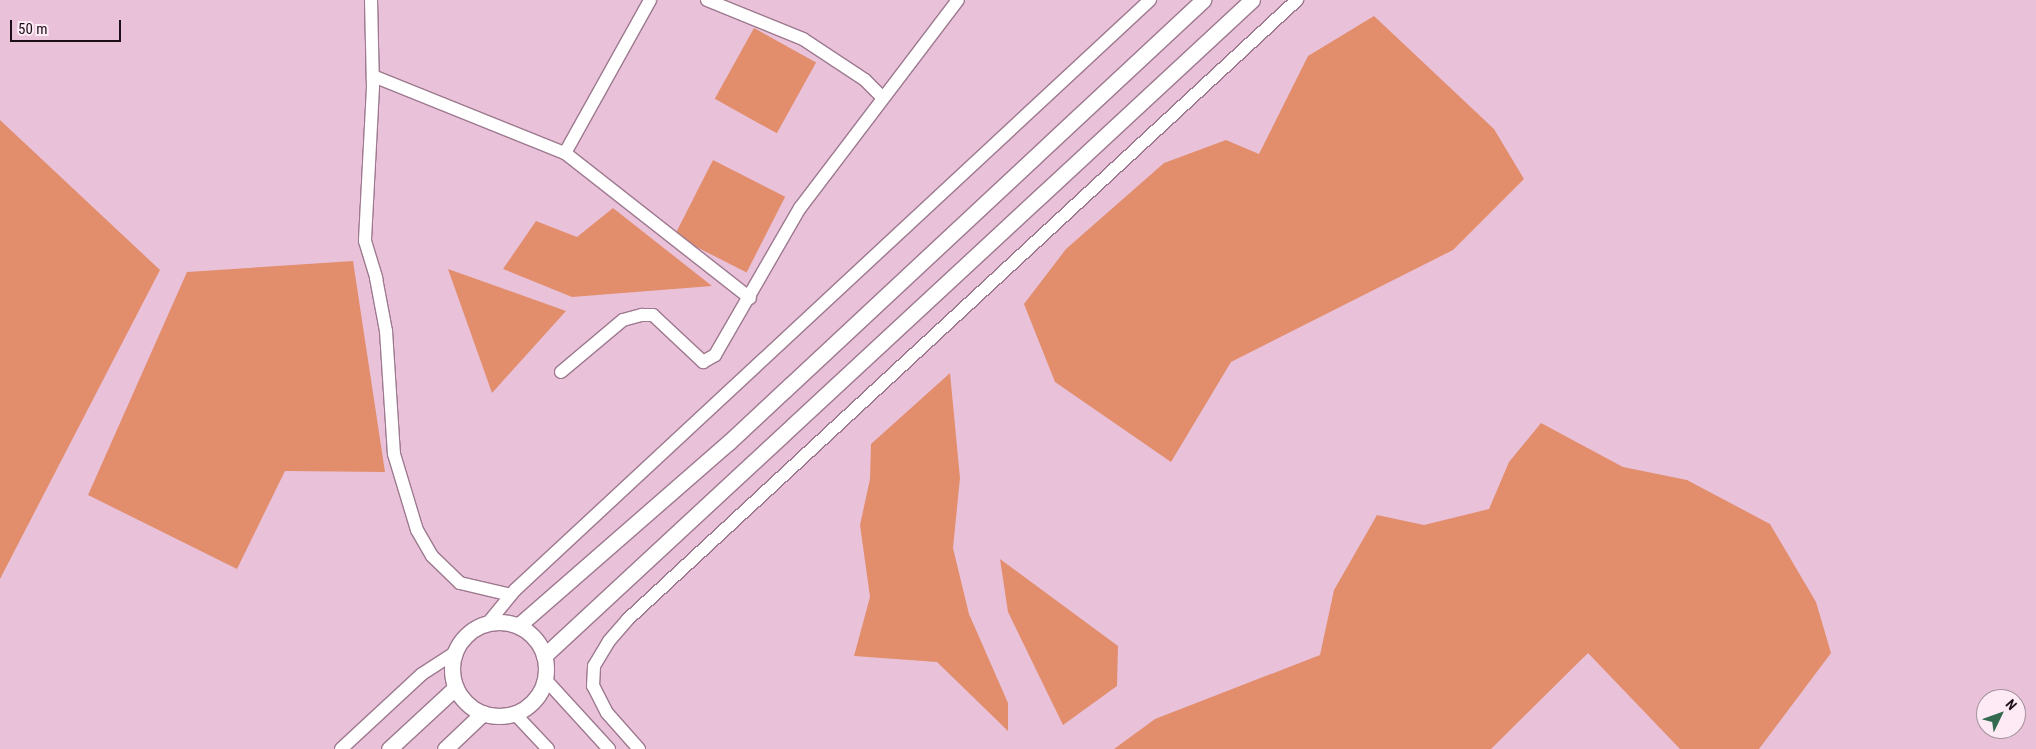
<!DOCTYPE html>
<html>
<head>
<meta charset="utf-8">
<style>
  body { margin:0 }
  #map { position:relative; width:2036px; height:749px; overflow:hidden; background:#e9c2da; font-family:"Roboto Condensed",sans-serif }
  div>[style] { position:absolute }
  .green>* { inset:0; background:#e28e6d; transform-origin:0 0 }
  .roads { filter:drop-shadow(1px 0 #9d798f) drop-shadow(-1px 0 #9d798f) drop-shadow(0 1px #9d798f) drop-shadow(0 -1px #9d798f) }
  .minor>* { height:12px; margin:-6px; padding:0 6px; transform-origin:6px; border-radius:6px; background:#fff }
  .tertiary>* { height:15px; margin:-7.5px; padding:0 7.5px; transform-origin:7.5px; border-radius:7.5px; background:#fff }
  .tertiary>.ring { margin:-7.5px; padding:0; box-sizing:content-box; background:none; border:15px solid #fff; border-radius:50% }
  span { translate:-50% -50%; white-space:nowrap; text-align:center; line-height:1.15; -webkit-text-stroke:5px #feeaf5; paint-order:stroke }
  .north { position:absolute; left:1976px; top:689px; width:50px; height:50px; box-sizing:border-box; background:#feeaf5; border:1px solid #a3929c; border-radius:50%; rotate:48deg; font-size:14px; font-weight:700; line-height:20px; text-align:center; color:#1b0e16 }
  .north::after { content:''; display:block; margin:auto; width:18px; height:22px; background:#32694f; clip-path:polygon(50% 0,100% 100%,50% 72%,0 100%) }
  .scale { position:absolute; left:10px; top:20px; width:111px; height:22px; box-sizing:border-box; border:2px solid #1b0e16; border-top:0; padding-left:6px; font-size:15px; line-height:18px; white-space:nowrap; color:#1b0e16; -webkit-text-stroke:4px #feeaf5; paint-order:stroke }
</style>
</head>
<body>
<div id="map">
  <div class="green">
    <i style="clip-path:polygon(1374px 16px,1494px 129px,1524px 179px,1453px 250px,1231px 362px,1171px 462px,1055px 382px,1024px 304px,1066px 249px,1164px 163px,1226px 140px,1259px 154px,1308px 56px)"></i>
    <i style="left:754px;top:28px;width:71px;height:81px;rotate:29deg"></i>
    <i style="clip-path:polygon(0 120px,160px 270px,0 579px)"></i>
    <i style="left:713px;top:160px;width:81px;height:85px;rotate:27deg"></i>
    <i style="clip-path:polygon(613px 208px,712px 286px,572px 297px,503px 269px,536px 221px,577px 237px)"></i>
    <i style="clip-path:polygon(353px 261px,385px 472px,285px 471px,237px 569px,88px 495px,187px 272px)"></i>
    <i style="clip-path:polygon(448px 269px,566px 311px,492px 393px)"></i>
    <i style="clip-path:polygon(950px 373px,960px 478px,953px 548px,969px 614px,1008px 703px,1008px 731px,937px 662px,854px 656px,870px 597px,860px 525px,870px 479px,871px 444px)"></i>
    <i style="clip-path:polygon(1541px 423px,1623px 467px,1687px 480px,1770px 524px,1816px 602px,1831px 653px,1759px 749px,1680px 749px,1588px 653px,1491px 749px,1114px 749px,1155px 719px,1320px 655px,1334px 590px,1377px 515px,1424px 525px,1489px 509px,1509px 462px)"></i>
    <i style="clip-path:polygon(1000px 559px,1118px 646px,1117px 686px,1063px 725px,1008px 612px)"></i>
  </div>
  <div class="roads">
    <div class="minor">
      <i style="left:371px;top:0;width:87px;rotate:88.7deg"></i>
      <i style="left:373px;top:87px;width:154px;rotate:93deg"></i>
      <i style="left:365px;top:241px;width:39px;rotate:73deg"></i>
      <i style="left:376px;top:278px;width:54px;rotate:79.3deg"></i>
      <i style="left:386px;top:331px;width:123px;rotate:86.3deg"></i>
      <i style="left:394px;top:454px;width:79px;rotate:73.2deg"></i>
      <i style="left:417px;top:530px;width:30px;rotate:60deg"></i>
      <i style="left:432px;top:556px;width:39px;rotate:44deg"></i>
      <i style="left:460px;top:583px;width:52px;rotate:13.2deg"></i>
      <i style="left:707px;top:0;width:104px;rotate:22.1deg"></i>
      <i style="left:803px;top:39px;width:74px;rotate:33.5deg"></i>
      <i style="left:865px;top:80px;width:25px;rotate:45deg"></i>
      <i style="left:373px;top:76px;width:207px;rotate:21.9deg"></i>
      <i style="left:565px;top:153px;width:175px;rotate:-60.9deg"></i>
      <i style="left:565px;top:153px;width:235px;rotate:38.1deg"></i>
      <i style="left:561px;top:372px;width:81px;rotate:-40deg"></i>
      <i style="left:623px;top:320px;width:20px;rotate:-15deg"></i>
      <i style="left:642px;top:315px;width:11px"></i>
      <i style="left:653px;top:315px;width:69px;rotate:43.2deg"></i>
      <i style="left:703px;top:362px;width:14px;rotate:-30deg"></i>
      <i style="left:715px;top:355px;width:170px;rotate:-60deg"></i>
      <i style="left:800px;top:208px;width:261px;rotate:-52.8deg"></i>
      <i style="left:488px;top:623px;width:43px;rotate:-50.7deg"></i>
      <i style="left:515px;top:590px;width:867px;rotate:-42.9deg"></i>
      <i style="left:545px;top:679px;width:95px;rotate:47.6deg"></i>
      <i style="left:515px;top:714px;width:48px;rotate:46.7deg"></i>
      <i style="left:341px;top:749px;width:110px;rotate:-42.8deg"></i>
      <i style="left:422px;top:674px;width:40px;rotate:-32.9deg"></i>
      <i style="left:639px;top:749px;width:48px;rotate:-131.6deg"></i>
      <i style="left:607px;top:713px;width:30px;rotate:-117deg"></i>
      <i style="left:593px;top:686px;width:20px;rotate:-87deg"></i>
      <i style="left:594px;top:666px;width:29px;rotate:-59deg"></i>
      <i style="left:609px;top:641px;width:28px;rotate:-49deg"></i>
      <i style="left:627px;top:620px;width:913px;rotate:-42.78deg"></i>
    </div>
    <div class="tertiary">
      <i class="ring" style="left:452px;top:622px;width:79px;height:79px"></i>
      <i style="left:518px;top:626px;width:279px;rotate:-41.1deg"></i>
      <i style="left:728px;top:443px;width:650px;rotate:-43deg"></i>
      <i style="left:544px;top:656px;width:965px;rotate:-42.82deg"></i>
      <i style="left:389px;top:749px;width:91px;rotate:-42.8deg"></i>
      <i style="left:445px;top:749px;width:52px;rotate:-43.5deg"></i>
    </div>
  </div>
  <div class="north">N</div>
  <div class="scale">50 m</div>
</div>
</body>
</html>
